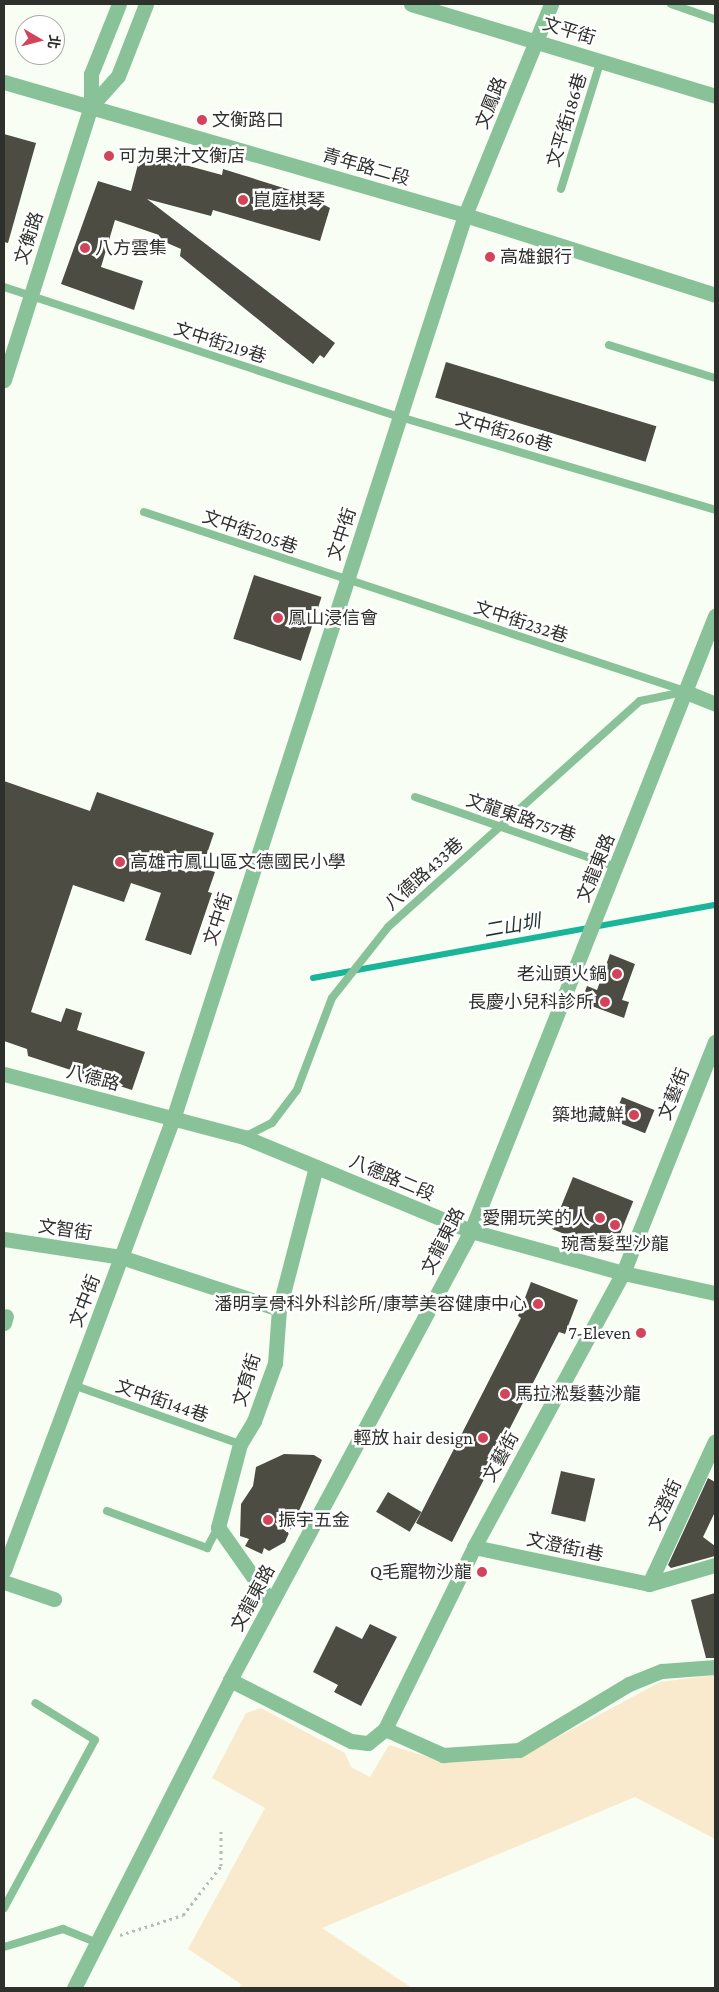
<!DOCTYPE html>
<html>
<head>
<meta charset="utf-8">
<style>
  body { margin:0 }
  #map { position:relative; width:719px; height:1992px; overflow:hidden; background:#f8fef3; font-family:"Crimson Pro","Noto Sans TC",serif }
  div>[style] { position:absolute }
  .green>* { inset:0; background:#f9eacd }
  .stream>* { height:5.5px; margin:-2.75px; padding:0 2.75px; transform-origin:2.75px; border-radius:2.75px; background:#1ab599 }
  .building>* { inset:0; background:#4c4c43; transform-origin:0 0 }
  .path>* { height:3px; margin-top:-1.5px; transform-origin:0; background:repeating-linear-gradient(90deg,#b7bcb3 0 2.5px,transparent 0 6.5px) }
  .service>* { height:8px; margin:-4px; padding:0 4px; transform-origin:4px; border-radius:4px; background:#89c298 }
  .minor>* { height:15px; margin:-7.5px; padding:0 7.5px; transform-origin:7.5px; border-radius:7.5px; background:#89c298 }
  .tertiary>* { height:15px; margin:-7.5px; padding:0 7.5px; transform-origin:7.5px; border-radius:7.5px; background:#89c298 }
  .dots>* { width:14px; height:14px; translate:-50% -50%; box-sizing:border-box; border:2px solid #fff; border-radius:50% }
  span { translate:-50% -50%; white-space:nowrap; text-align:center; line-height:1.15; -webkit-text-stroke:5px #fff; paint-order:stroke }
  .street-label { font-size:18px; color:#2e302c }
  .poi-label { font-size:18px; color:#2e302c }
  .left { translate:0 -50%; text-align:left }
  .right { translate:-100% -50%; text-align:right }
  .water-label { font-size:19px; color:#203731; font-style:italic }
  .frame { position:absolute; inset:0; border:5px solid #2e302c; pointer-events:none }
  .north { position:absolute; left:15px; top:15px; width:50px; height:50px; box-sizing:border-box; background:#fff; border:1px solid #abacab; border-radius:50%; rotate:98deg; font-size:14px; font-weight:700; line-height:20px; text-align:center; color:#2e302c }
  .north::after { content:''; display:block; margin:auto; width:18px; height:22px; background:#d3435a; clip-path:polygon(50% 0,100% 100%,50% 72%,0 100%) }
</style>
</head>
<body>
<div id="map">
  <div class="green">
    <i style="clip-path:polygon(715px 1675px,715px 1839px,635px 1797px,322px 1928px,412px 1988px,239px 1988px,241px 1984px,188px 1949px,265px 1808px,212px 1778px,246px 1713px,261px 1708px,345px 1753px,351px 1767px,370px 1777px,389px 1745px,442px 1761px,517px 1759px,660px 1682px)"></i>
  </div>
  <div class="stream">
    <i style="left:313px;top:978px;width:409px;rotate:-10.3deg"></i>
  </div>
  <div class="building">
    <i style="clip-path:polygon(4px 134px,36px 143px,8px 243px,4px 242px)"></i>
    <i style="clip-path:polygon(141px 153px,222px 175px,223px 169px,306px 195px,330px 208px,320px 241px,213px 210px,211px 216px,147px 199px,335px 343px,324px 358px,320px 355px,313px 364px,180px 256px,181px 249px,158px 239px,159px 235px,115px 220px,101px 267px,143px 281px,134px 310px,61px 284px,98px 181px,131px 191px)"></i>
    <i style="left:446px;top:362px;width:220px;height:37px;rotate:17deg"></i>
    <i style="left:254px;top:575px;width:71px;height:67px;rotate:18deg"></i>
    <i style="clip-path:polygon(4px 781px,90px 811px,97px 792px,214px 833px,202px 868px,215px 872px,208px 892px,212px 893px,191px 955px,145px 940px,161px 893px,131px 883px,124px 902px,73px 885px,31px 1012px,61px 1022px,66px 1008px,82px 1013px,77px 1030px,145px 1052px,132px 1090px,28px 1056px,27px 1049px,4px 1041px)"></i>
    <i style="clip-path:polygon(610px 954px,635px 964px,622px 1000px,629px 1002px,624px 1018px,581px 1002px,587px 986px,597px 990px)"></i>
    <i style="left:622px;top:1097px;width:35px;height:25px;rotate:22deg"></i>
    <i style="left:573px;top:1177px;width:65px;height:56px;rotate:22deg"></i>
    <i style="clip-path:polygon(531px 1282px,578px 1300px,565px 1334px,559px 1332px,452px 1542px,416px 1523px,521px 1318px,518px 1316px)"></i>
    <i style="clip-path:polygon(284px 1454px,314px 1455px,322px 1460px,285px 1542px,269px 1551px,264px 1548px,262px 1554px,245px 1546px,249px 1539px,240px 1536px,241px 1504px,253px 1486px,256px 1467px)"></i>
    <i style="left:561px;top:1471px;width:35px;height:44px;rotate:13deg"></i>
    <i style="clip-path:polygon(708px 1478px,715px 1482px,715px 1512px,703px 1537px,715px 1546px,715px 1556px,671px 1568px,668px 1565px)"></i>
    <i style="left:388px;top:1492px;width:39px;height:23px;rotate:31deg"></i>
    <i style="clip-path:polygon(715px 1593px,715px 1658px,706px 1658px,691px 1600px)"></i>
    <i style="clip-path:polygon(370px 1624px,397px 1637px,361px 1706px,334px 1692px,338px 1685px,313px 1672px,336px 1626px,362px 1639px)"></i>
  </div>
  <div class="path">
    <i style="left:120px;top:1935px;width:66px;rotate:-17.6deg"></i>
    <i style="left:183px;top:1915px;width:62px;rotate:-52.2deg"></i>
    <i style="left:221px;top:1866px;width:37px;rotate:-90deg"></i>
  </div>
  <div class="service">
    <i style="left:671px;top:4px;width:46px;rotate:19.2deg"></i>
    <i style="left:561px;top:189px;width:135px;rotate:-72.8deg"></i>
    <i style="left:4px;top:287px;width:417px;rotate:18.2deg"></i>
    <i style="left:400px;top:417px;width:328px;rotate:16.4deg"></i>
    <i style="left:609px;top:345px;width:111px;rotate:17.3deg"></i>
    <i style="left:144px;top:512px;width:570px;rotate:18.31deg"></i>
    <i style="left:415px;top:797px;width:213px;rotate:19.2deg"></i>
    <i style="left:246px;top:1136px;width:29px;rotate:-27deg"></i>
    <i style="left:272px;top:1123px;width:41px;rotate:-52.9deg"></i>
    <i style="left:297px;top:1090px;width:98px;rotate:-69.2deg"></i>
    <i style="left:332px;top:998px;width:90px;rotate:-51.7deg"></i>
    <i style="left:388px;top:927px;width:338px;rotate:-41.9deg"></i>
    <i style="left:640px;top:701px;width:45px;rotate:-11.6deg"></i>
    <i style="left:73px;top:1385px;width:177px;rotate:19.5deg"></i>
    <i style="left:107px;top:1511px;width:107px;rotate:20.3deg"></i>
    <i style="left:207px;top:1548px;width:24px;rotate:-62deg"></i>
    <i style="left:4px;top:1908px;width:191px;rotate:-61.6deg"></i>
    <i style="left:95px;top:1740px;width:70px;rotate:-148.3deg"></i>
    <i style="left:4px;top:1947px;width:62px;rotate:-17deg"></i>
    <i style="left:63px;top:1929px;width:35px;rotate:22deg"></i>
  </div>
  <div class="minor">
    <i style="left:411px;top:4px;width:318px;rotate:16.8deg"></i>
    <i style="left:4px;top:380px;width:287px;rotate:-72.4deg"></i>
    <i style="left:686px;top:692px;width:31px;rotate:22deg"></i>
    <i style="left:4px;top:1074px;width:248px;rotate:14.7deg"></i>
    <i style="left:244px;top:1137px;width:246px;rotate:22.5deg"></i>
    <i style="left:471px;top:1231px;width:158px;rotate:15.4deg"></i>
    <i style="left:623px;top:1273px;width:94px;rotate:12.3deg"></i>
    <i style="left:4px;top:1239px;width:118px;rotate:8.7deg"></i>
    <i style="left:121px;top:1257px;width:166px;rotate:18.2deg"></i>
    <i style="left:279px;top:1309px;width:54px;rotate:94.2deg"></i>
    <i style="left:275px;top:1363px;width:62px;rotate:109.9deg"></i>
    <i style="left:254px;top:1421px;width:27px;rotate:121deg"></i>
    <i style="left:240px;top:1444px;width:86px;rotate:104.8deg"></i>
    <i style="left:218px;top:1527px;width:92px;rotate:54.8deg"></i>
    <i style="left:279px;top:1309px;width:147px;rotate:-75.4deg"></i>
    <i style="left:4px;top:1323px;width:7px;rotate:-74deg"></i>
    <i style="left:474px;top:1547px;width:179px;rotate:11.9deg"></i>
    <i style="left:649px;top:1584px;width:69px;rotate:-16.1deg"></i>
    <i style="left:4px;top:1570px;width:482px;rotate:-69.5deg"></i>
    <i style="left:173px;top:1119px;width:950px;rotate:-72.1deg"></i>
    <i style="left:465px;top:215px;width:228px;rotate:-67.8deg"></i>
    <i style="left:4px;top:1582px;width:53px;rotate:18.8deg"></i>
    <i style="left:649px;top:1584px;width:157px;rotate:-65.2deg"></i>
    <i style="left:230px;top:1680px;width:136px;rotate:26.8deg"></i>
    <i style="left:351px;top:1741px;width:17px;rotate:7deg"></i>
    <i style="left:368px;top:1743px;width:22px;rotate:-39deg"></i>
    <i style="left:385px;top:1729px;width:203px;rotate:-63.9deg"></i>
    <i style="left:474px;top:1547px;width:312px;rotate:-61.5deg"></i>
    <i style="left:623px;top:1273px;width:249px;rotate:-68.3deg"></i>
    <i style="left:385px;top:1729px;width:64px;rotate:24.1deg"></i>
    <i style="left:443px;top:1755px;width:76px;rotate:-3.8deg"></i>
    <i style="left:519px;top:1750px;width:128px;rotate:-31deg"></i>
    <i style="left:629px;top:1684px;width:35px;rotate:-22deg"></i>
    <i style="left:662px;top:1671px;width:53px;rotate:-4.3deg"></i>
  </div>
  <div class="tertiary">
    <i style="left:4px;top:82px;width:480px;rotate:16.1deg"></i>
    <i style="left:465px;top:215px;width:262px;rotate:17.7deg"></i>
    <i style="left:91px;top:106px;width:40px;rotate:-48deg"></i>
    <i style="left:118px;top:76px;width:77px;rotate:-68.7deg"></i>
    <i style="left:91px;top:106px;width:32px;rotate:-90deg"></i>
    <i style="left:91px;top:74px;width:75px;rotate:-68.2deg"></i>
    <i style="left:74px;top:1988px;width:345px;rotate:-63.1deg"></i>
    <i style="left:230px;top:1680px;width:510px;rotate:-61.78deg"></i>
    <i style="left:471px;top:1231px;width:662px;rotate:-68.36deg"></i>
  </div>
  <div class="dots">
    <i style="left:202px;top:120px;background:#d3435a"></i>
    <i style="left:109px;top:156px;background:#d3435a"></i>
    <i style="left:243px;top:200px;background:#d3435a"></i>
    <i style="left:85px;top:248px;background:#d3435a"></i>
    <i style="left:490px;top:257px;background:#d3435a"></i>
    <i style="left:278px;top:618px;background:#d3435a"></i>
    <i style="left:120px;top:862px;background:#d3435a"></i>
    <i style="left:617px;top:974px;background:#d3435a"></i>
    <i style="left:605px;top:1002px;background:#d3435a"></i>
    <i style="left:634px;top:1115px;background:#d3435a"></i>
    <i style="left:600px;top:1218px;background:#d3435a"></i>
    <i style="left:615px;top:1225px;background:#d3435a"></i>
    <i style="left:538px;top:1304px;background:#d3435a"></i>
    <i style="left:641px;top:1333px;background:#d3435a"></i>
    <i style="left:505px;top:1394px;background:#d3435a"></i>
    <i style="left:483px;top:1438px;background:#d3435a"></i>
    <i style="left:268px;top:1520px;background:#d3435a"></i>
    <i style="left:482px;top:1572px;background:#d3435a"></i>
  </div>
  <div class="street-label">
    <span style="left:569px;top:31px;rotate:17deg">文平街</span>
    <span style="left:491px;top:103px;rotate:-68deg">文鳳路</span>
    <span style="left:567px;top:120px;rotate:-73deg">文平街186巷</span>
    <span style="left:366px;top:167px;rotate:16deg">青年路二段</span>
    <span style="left:29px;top:238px;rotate:-72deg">文衡路</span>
    <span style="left:220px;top:343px;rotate:18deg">文中街219巷</span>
    <span style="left:504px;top:432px;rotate:16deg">文中街260巷</span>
    <span style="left:250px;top:532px;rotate:19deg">文中街205巷</span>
    <span style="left:342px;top:534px;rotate:-72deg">文中街</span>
    <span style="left:521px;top:622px;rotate:18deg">文中街232巷</span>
    <span style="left:521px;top:818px;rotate:19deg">文龍東路757巷</span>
    <span style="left:596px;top:868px;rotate:-68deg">文龍東路</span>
    <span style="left:424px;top:874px;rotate:-42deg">八德路433巷</span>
    <span style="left:218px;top:919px;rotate:-72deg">文中街</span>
    <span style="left:93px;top:1078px;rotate:15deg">八德路</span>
    <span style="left:674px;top:1094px;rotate:-68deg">文藝街</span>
    <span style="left:392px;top:1178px;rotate:23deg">八德路二段</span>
    <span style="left:65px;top:1230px;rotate:8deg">文智街</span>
    <span style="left:443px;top:1241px;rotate:-63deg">文龍東路</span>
    <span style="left:85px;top:1301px;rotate:-69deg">文中街</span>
    <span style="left:247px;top:1380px;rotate:-73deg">文育街</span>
    <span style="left:162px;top:1401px;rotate:19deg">文中街144巷</span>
    <span style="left:501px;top:1457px;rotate:-61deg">文藝街</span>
    <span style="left:665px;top:1505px;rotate:-65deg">文澄街</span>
    <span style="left:565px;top:1547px;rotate:12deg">文澄街1巷</span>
    <span style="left:253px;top:1598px;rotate:-62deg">文龍東路</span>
  </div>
  <div class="poi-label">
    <span class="left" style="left:212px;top:120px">文衡路口</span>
    <span class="left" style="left:119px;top:156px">可力果汁文衡店</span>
    <span class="left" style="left:253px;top:200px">崑庭棋琴</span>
    <span class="left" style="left:95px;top:248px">八方雲集</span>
    <span class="left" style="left:500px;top:257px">高雄銀行</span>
    <span class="left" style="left:288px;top:618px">鳳山浸信會</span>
    <span class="left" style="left:130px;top:862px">高雄市鳳山區文德國民小學</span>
    <span class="right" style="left:607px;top:974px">老汕頭火鍋</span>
    <span class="right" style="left:594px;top:1002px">長慶小兒科診所</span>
    <span class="right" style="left:624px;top:1115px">築地藏鮮</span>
    <span class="right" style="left:590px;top:1218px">愛開玩笑的人</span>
    <span style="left:615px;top:1244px">琬喬髮型沙龍</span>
    <span class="right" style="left:527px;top:1304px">潘明享骨科外科診所/康葶美容健康中心</span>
    <span class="right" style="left:631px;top:1333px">7-Eleven</span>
    <span class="left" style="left:515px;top:1394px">馬拉淞髮藝沙龍</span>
    <span class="right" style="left:473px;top:1438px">輕放 hair design</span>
    <span class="left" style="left:278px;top:1520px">振宇五金</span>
    <span class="right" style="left:472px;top:1572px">Q毛寵物沙龍</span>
  </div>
  <div class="water-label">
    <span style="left:512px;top:926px;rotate:-10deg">二山圳</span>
  </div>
  <div class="frame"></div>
  <div class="north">北</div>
</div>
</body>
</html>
